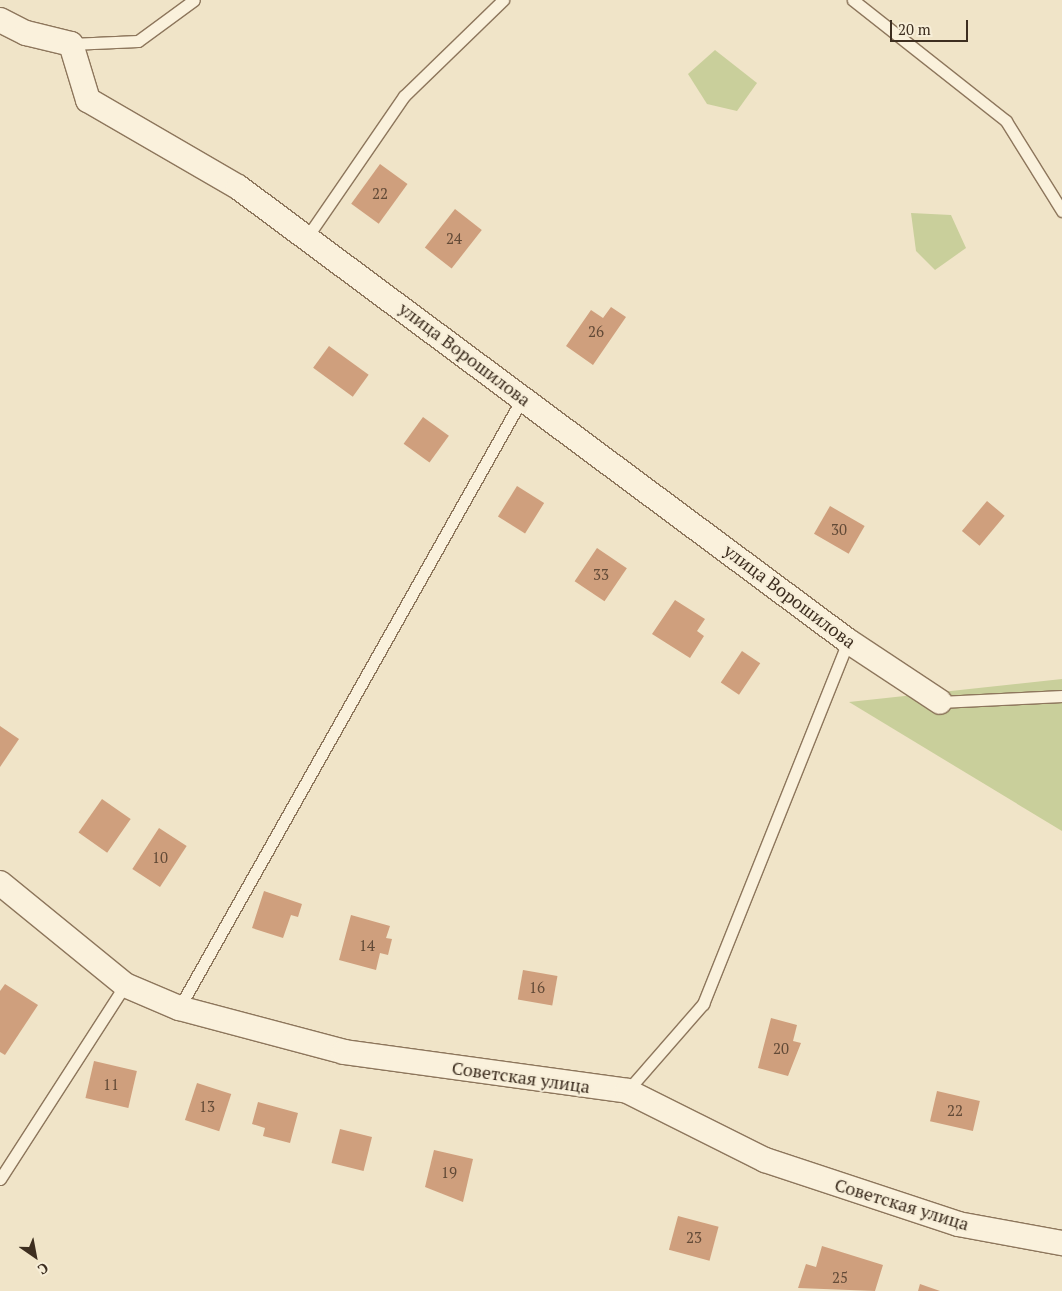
<!DOCTYPE html>
<html>
<head>
<meta charset="utf-8">
<style>
  body { margin:0 }
  #map { position:relative; width:1062px; height:1291px; overflow:hidden; background:#f0e4c8; font-family:"PT Serif",serif }
  div>[style] { position:absolute }
  .green>* { inset:0; background:#c9cf9b }
  .building>* { inset:0; background:#cf9f7d; transform-origin:0 0 }
  .roads { filter:drop-shadow(1px 0 #8d765c) drop-shadow(-1px 0 #8d765c) drop-shadow(0 1px #8d765c) drop-shadow(0 -1px #8d765c) }
  .service>* { height:11px; margin:-5.5px; padding:0 5.5px; transform-origin:5.5px; border-radius:5.5px; background:#faf1dc }
  .minor>* { height:24px; margin:-12px; padding:0 12px; transform-origin:12px; border-radius:12px; background:#faf1dc }
  span { translate:-50% -50%; white-space:nowrap; text-align:center; line-height:1.15; -webkit-text-stroke:4px #f7eed8; paint-order:stroke }
  .number-label { font-size:15px; color:#624a37 }
  .number-label span { -webkit-text-stroke-width:0 }
  .street-label { font-size:18px; color:#3d2e20 }
  .north { position:absolute; left:10px; top:1231px; width:50px; height:50px; -webkit-text-stroke:4px #f7eed8; paint-order:stroke; rotate:147deg; font-size:14px; font-weight:700; line-height:20px; text-align:center; color:#3d2e20 }
  .north::after { content:''; display:block; margin:auto; width:18px; height:22px; background:#3d2e20; clip-path:polygon(50% 0,100% 100%,50% 72%,0 100%) }
  .scale { position:absolute; left:890px; top:20px; width:78px; height:22px; box-sizing:border-box; border:2px solid #3d2e20; border-top:0; padding-left:6px; font-size:15px; line-height:18px; white-space:nowrap; color:#3d2e20; -webkit-text-stroke:4px #f7eed8; paint-order:stroke }
</style>
</head>
<body>
<div id="map">
  <div class="green">
    <i style="clip-path:polygon(715px 50px,757px 83px,737px 111px,707px 104px,688px 74px)"></i>
    <i style="clip-path:polygon(911px 213px,951px 215px,966px 248px,935px 270px,916px 251px)"></i>
    <i style="clip-path:polygon(1062px 679px,1062px 831px,849px 702px)"></i>
  </div>
  <div class="building">
    <i style="left:380px;top:164px;width:34px;height:49px;rotate:36deg"></i>
    <i style="left:455px;top:209px;width:34px;height:49px;rotate:38deg"></i>
    <i style="clip-path:polygon(611px 307px,626px 317px,593px 365px,566px 346px,591px 310px,603px 318px)"></i>
    <i style="left:329px;top:346px;width:49px;height:27px;rotate:36deg"></i>
    <i style="left:423px;top:417px;width:32px;height:33px;rotate:36deg"></i>
    <i style="left:517px;top:486px;width:32px;height:36px;rotate:32deg"></i>
    <i style="left:987px;top:501px;width:23px;height:39px;rotate:40deg"></i>
    <i style="left:830px;top:506px;width:40px;height:32px;rotate:30deg"></i>
    <i style="left:597px;top:548px;width:36px;height:40px;rotate:34deg"></i>
    <i style="clip-path:polygon(675px 600px,705px 619px,697px 631px,704px 636px,690px 658px,652px 634px)"></i>
    <i style="left:742px;top:651px;width:22px;height:38px;rotate:34deg"></i>
    <i style="clip-path:polygon(0 726px,19px 739px,0 767px)"></i>
    <i style="left:102px;top:799px;width:35px;height:41px;rotate:35deg"></i>
    <i style="left:159px;top:828px;width:33px;height:49px;rotate:33deg"></i>
    <i style="clip-path:polygon(264px 891px,302px 904px,298px 917px,291px 915px,283px 938px,252px 928px)"></i>
    <i style="clip-path:polygon(351px 915px,390px 926px,386px 938px,392px 939px,388px 955px,380px 953px,376px 970px,339px 960px)"></i>
    <i style="left:523px;top:970px;width:35px;height:30px;rotate:10deg"></i>
    <i style="clip-path:polygon(5px 984px,38px 1005px,5px 1055px,0 1052px,0 991px)"></i>
    <i style="clip-path:polygon(771px 1018px,797px 1025px,793px 1041px,801px 1043px,788px 1076px,758px 1068px)"></i>
    <i style="left:94px;top:1061px;width:44px;height:38px;rotate:13deg"></i>
    <i style="left:197px;top:1083px;width:36px;height:39px;rotate:18deg"></i>
    <i style="left:937px;top:1091px;width:44px;height:31px;rotate:13deg"></i>
    <i style="clip-path:polygon(258px 1102px,298px 1113px,290px 1143px,263px 1136px,265px 1128px,252px 1124px)"></i>
    <i style="left:340px;top:1129px;width:33px;height:35px;rotate:14deg"></i>
    <i style="clip-path:polygon(434px 1150px,473px 1159px,463px 1202px,425px 1187px)"></i>
    <i style="left:678px;top:1216px;width:42px;height:35px;rotate:15deg"></i>
    <i style="clip-path:polygon(822px 1246px,883px 1265px,875px 1291px,798px 1288px,806px 1264px,816px 1267px)"></i>
    <i style="clip-path:polygon(920px 1284px,940px 1291px,918px 1291px)"></i>
  </div>
  <div class="roads">
    <div class="service">
      <i style="left:853px;top:0;width:195px;rotate:38.3deg"></i>
      <i style="left:1006px;top:121px;width:106px;rotate:58.1deg"></i>
      <i style="left:71px;top:44px;width:67px;rotate:-2.6deg"></i>
      <i style="left:138px;top:41px;width:69px;rotate:-36.2deg"></i>
      <i style="left:307px;top:237px;width:171px;rotate:-55.5deg"></i>
      <i style="left:404px;top:96px;width:138px;rotate:-44.1deg"></i>
      <i style="left:940px;top:702px;width:122px;rotate:-2.8deg"></i>
      <i style="left:179px;top:1008px;width:701px;rotate:-60.62deg"></i>
      <i style="left:627px;top:1091px;width:116px;rotate:-48.9deg"></i>
      <i style="left:703px;top:1004px;width:391px;rotate:-68.2deg"></i>
      <i style="left:0;top:1179px;width:231px;rotate:-57.2deg"></i>
    </div>
    <div class="minor">
      <i style="left:0;top:20px;width:29px;rotate:27deg"></i>
      <i style="left:26px;top:33px;width:46px;rotate:13.7deg"></i>
      <i style="left:71px;top:44px;width:59px;rotate:73.1deg"></i>
      <i style="left:88px;top:100px;width:173px;rotate:30.1deg"></i>
      <i style="left:238px;top:187px;width:760px;rotate:36.66deg"></i>
      <i style="left:848px;top:641px;width:110px;rotate:33.5deg"></i>
      <i style="left:0;top:883px;width:161px;rotate:39.2deg"></i>
      <i style="left:125px;top:985px;width:59px;rotate:23.1deg"></i>
      <i style="left:179px;top:1008px;width:171px;rotate:14.9deg"></i>
      <i style="left:344px;top:1052px;width:286px;rotate:7.8deg"></i>
      <i style="left:627px;top:1091px;width:154px;rotate:26.6deg"></i>
      <i style="left:765px;top:1160px;width:203px;rotate:18.3deg"></i>
      <i style="left:958px;top:1224px;width:106px;rotate:10.4deg"></i>
    </div>
  </div>
  <div class="number-label">
    <span style="left:380px;top:194px">22</span>
    <span style="left:454px;top:239px">24</span>
    <span style="left:596px;top:332px">26</span>
    <span style="left:839px;top:530px">30</span>
    <span style="left:601px;top:575px">33</span>
    <span style="left:160px;top:858px">10</span>
    <span style="left:367px;top:946px">14</span>
    <span style="left:537px;top:988px">16</span>
    <span style="left:781px;top:1049px">20</span>
    <span style="left:111px;top:1085px">11</span>
    <span style="left:207px;top:1107px">13</span>
    <span style="left:955px;top:1111px">22</span>
    <span style="left:449px;top:1173px">19</span>
    <span style="left:694px;top:1238px">23</span>
    <span style="left:840px;top:1278px">25</span>
  </div>
  <div class="street-label">
    <span style="left:465px;top:354px;rotate:37deg">улица Ворошилова</span>
    <span style="left:790px;top:596px;rotate:37deg">улица Ворошилова</span>
    <span style="left:521px;top:1077px;rotate:8deg">Советская улица</span>
    <span style="left:902px;top:1204px;rotate:17deg">Советская улица</span>
  </div>
  <div class="north">С</div>
  <div class="scale">20 m</div>
</div>
</body>
</html>
